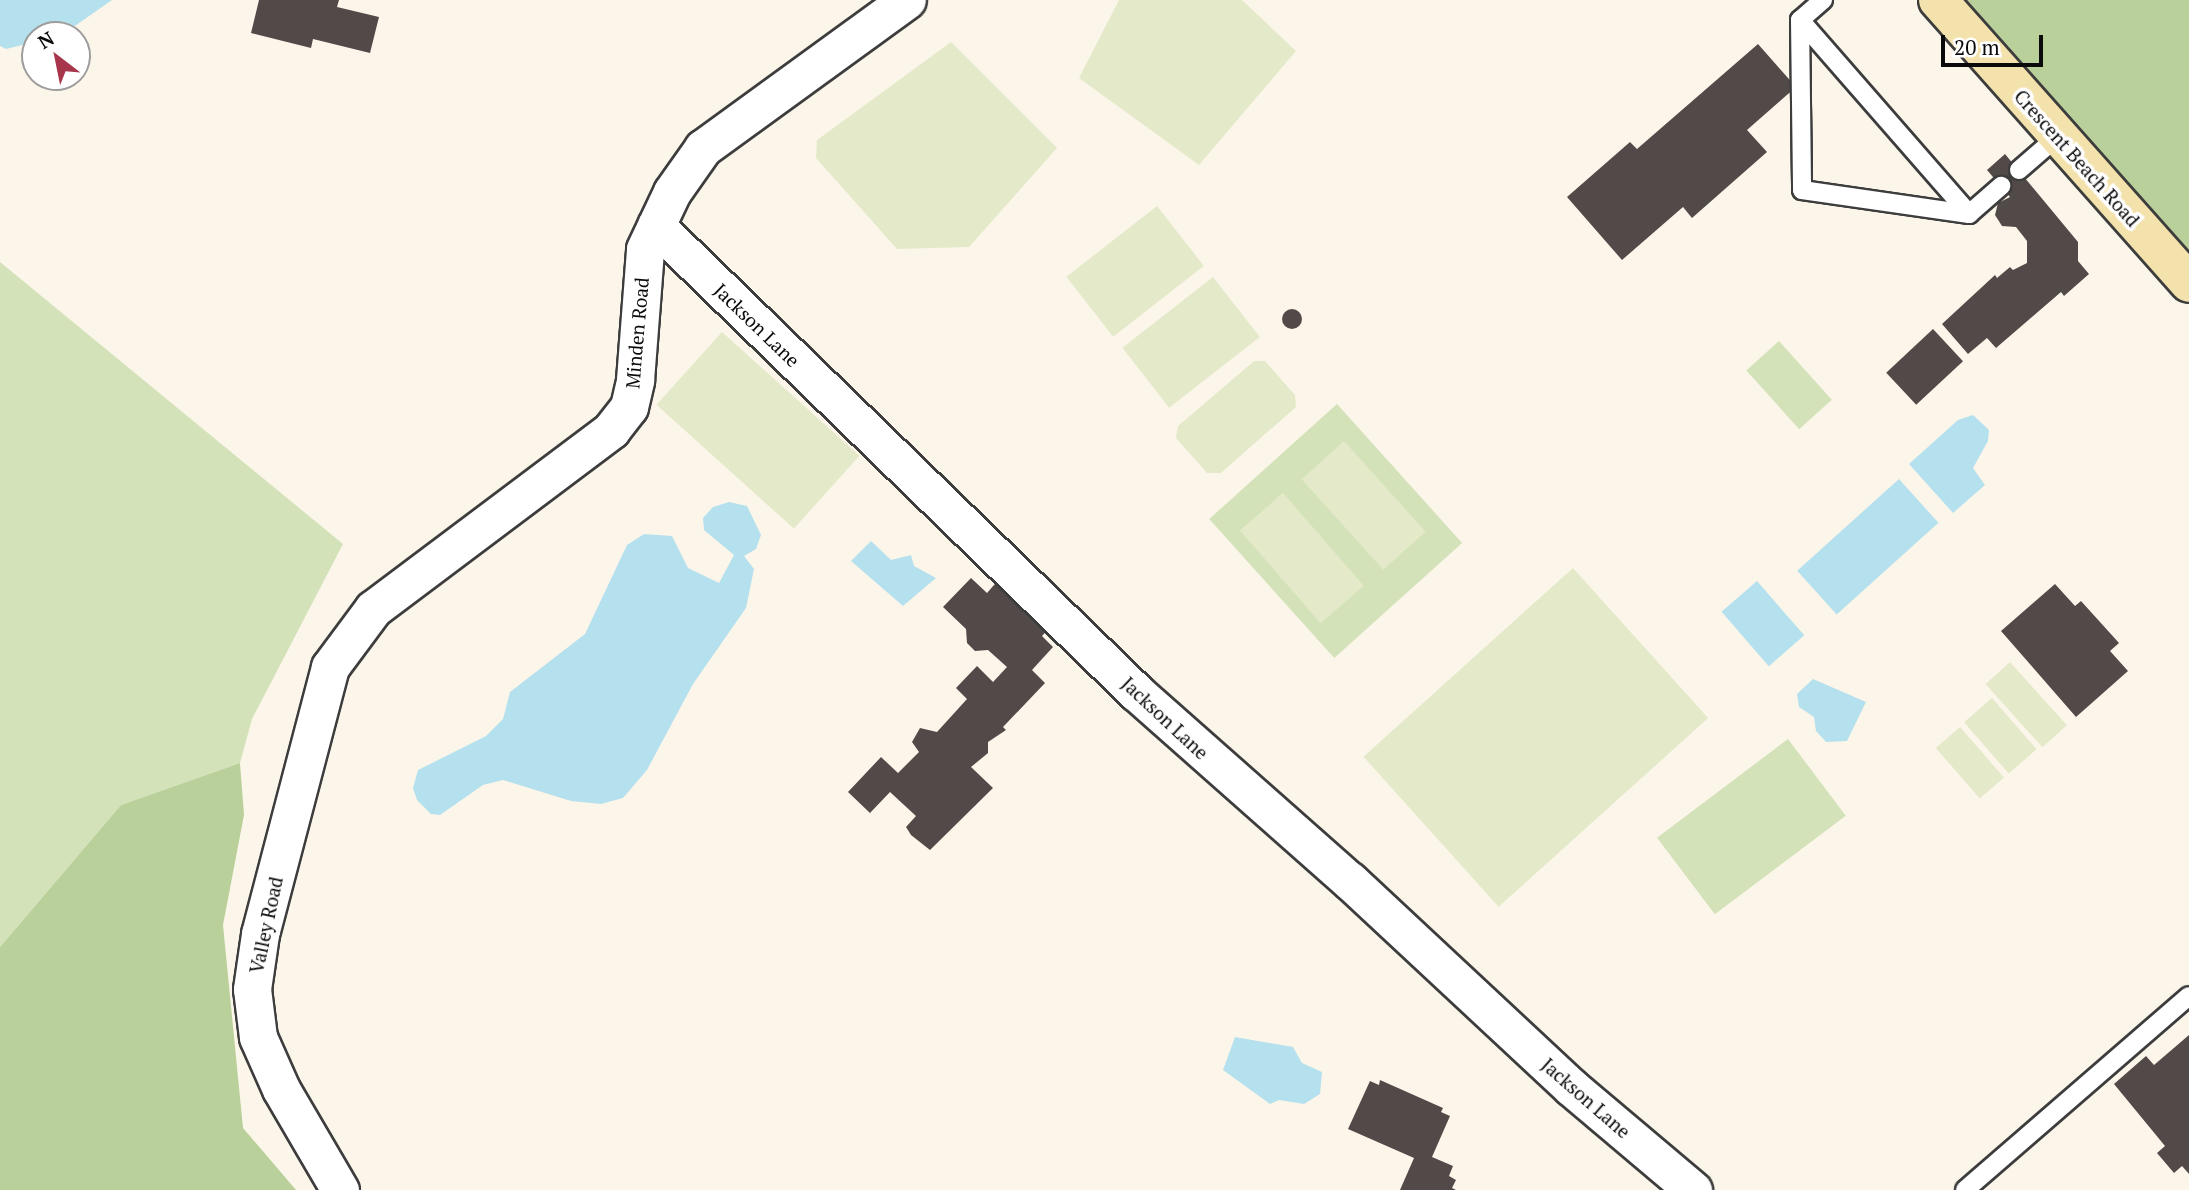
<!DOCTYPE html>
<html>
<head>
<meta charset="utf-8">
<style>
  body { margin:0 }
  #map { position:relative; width:2189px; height:1190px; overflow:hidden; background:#fcf6ea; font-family:"PT Serif",serif }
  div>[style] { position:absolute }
  .green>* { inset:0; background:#d4e2b9; transform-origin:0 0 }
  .forest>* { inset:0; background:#bad09a }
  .pitch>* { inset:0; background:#e4eac9; transform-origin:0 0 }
  .water>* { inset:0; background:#b5e0ed; transform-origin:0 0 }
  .building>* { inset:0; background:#514a48; transform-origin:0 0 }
  .round { border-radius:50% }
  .roads { filter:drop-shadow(2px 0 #3d3d3d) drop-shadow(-2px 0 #3d3d3d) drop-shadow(0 2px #3d3d3d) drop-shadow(0 -2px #3d3d3d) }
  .lane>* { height:18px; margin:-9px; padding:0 9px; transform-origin:9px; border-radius:9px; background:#fff }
  .street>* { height:37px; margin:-18.5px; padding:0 18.5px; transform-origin:18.5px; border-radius:18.5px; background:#fff }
  .secondary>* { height:38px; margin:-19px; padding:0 19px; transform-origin:19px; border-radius:19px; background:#f4e2ad }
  span { translate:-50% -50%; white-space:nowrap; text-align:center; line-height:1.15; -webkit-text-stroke:7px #fff; paint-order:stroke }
  .street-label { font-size:19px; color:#0a0a0a }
  .north { position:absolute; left:21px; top:21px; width:70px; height:70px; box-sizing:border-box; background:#fff; border:2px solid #9d9d9d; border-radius:50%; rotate:328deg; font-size:19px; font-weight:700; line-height:28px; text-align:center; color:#0a0a0a }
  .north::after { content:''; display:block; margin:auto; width:24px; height:32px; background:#a7354b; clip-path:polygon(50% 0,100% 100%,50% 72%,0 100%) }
  .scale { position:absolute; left:1941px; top:35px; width:102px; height:32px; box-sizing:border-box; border:4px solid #0a0a0a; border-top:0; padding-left:9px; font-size:21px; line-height:24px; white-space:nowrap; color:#0a0a0a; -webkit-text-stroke:5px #fff; paint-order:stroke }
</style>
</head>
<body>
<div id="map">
  <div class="green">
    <i style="clip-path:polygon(0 262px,343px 544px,252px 719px,240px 763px,121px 805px,0 947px)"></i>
    <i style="left:1779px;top:341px;width:79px;height:44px;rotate:48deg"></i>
    <i style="left:1337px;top:404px;width:187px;height:172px;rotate:48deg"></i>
    <i style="left:1788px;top:739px;width:96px;height:164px;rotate:53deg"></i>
  </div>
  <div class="forest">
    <i style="clip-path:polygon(1952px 0,2189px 0,2189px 263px)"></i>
    <i style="clip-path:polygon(240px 763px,244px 815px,223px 925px,243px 1128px,296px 1190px,0 1190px,0 947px,121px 805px)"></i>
  </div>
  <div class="pitch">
    <i style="clip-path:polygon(1119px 0,1242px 0,1296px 51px,1199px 165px,1079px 78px)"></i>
    <i style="clip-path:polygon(951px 42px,1057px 148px,969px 247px,897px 249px,816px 158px,817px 140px)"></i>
    <i style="left:1157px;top:206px;width:76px;height:115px;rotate:52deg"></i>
    <i style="left:1213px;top:277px;width:76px;height:115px;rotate:52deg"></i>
    <i style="left:722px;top:332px;width:185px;height:98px;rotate:42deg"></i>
    <i style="clip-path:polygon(1254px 361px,1265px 361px,1295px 395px,1296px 407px,1221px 473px,1207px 473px,1176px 438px,1178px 426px)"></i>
    <i style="left:1344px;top:441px;width:122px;height:57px;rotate:48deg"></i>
    <i style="left:1283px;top:493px;width:123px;height:57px;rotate:49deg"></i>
    <i style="left:1573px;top:568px;width:202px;height:282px;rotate:48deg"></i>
    <i style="left:2010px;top:662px;width:85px;height:33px;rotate:48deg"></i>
    <i style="left:1992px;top:698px;width:68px;height:37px;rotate:49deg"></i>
    <i style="left:1960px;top:727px;width:67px;height:32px;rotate:49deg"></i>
  </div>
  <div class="water">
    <i style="clip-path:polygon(0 0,112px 0,72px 28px,35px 35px,35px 42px,6px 49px,0 46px)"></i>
    <i style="clip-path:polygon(1973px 415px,1989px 430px,1988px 441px,1973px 468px,1985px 485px,1953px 513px,1909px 464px,1958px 420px)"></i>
    <i style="left:1899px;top:479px;width:59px;height:137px;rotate:48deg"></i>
    <i style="clip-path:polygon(729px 502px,747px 506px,761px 535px,756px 549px,744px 556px,754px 569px,746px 608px,693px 684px,647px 770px,623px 798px,601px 804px,571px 801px,503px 780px,483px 785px,440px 815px,431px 814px,417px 800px,413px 788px,418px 770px,486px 736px,503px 719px,510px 692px,585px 634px,627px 545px,644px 534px,672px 536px,688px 568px,719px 583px,734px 555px,704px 530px,703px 518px,713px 507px)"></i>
    <i style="clip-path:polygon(871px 541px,891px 560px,911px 555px,914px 566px,936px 578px,903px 606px,851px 561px)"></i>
    <i style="left:1757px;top:581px;width:72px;height:47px;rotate:49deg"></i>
    <i style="clip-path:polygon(1813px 679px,1866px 702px,1847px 741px,1826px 742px,1816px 731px,1814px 717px,1799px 707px,1797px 694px)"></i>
    <i style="clip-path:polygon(1235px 1037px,1293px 1047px,1302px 1063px,1322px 1072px,1320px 1094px,1304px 1104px,1279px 1100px,1270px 1104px,1223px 1070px)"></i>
  </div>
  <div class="building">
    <i style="clip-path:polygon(259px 0,339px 0,337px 7px,379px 17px,370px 53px,313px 39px,311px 48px,251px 33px)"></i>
    <i style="clip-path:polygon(1758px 44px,1796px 87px,1747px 130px,1767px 152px,1692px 218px,1683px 207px,1622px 260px,1567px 197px,1630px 142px,1637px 149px)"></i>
    <i style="clip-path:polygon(2005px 154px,2078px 242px,2078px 261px,2089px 274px,2064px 296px,2061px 292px,1996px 348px,1987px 338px,1968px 354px,1942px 324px,1995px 275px,1997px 278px,2010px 267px,2013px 270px,2027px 263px,2027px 241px,2016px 227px,2002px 226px,1995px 215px,1998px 203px,2010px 197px,1987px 170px)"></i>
    <i class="round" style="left:1282px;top:309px;width:20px;height:20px"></i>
    <i style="left:1933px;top:329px;width:44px;height:64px;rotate:47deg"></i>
    <i style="clip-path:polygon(1001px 577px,1052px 625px,1042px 636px,1053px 647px,1032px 670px,1045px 683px,1003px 727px,1006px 730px,988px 742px,988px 753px,971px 767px,993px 788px,930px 850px,911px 835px,906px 827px,916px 816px,890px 792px,870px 813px,848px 792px,881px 757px,898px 773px,919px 752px,912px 742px,920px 728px,937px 732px,967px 699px,956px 688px,977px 666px,993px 682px,1007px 667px,988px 650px,975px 651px,967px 643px,966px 629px,943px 607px,971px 578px,987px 593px)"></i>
    <i style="clip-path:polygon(2055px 584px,2075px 606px,2081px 601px,2119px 643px,2110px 651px,2128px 671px,2076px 717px,2001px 631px)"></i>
    <i style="clip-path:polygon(2189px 1035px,2189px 1174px,2182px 1166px,2174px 1173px,2157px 1153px,2165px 1146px,2114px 1084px,2146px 1056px,2154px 1065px)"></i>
    <i style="clip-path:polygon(1380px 1080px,1443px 1108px,1441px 1112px,1450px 1116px,1432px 1157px,1453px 1166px,1449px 1176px,1456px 1180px,1452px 1188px,1456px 1190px,1400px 1190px,1414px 1158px,1348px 1129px,1370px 1081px,1379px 1085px)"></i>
  </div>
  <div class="roads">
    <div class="lane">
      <i style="left:1823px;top:0;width:30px;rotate:139deg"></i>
      <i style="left:1800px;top:20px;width:170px;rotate:89.3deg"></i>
      <i style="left:1802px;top:190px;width:169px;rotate:8.2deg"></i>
      <i style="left:1800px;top:20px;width:257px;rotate:48.9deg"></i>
      <i style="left:2019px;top:170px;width:50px;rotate:-41deg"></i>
      <i style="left:1969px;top:214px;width:43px;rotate:-41.2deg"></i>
      <i style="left:1965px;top:1190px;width:296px;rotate:-40.9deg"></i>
    </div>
    <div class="street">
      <i style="left:656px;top:226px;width:669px;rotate:44.15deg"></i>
      <i style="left:1136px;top:692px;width:286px;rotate:41.5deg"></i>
      <i style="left:1350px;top:881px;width:302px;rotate:43deg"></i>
      <i style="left:1571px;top:1087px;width:160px;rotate:40.2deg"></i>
      <i style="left:340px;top:1190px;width:117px;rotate:-120.3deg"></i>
      <i style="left:281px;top:1089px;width:57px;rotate:-113.9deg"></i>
      <i style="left:258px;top:1037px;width:48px;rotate:-97.1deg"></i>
      <i style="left:252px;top:989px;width:56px;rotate:-81.7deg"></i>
      <i style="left:260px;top:934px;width:276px;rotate:-75.3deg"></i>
      <i style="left:330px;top:667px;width:72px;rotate:-53.4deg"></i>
      <i style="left:373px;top:609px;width:298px;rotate:-36.9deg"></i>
      <i style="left:611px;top:430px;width:29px;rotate:-52deg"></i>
      <i style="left:629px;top:407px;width:28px;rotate:-77deg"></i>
      <i style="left:635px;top:380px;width:131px;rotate:-85.6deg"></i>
      <i style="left:645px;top:249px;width:63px;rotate:-64.7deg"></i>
      <i style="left:672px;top:192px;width:54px;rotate:-54.8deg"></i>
      <i style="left:703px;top:148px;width:252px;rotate:-36deg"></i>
    </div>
    <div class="secondary">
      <i style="left:1938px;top:0;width:378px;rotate:48.4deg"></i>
    </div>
  </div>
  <div class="street-label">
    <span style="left:2077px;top:158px;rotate:48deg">Crescent Beach Road</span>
    <span style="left:757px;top:325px;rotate:44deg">Jackson Lane</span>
    <span style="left:637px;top:333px;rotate:-85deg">Minden Road</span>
    <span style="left:1165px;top:718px;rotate:43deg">Jackson Lane</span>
    <span style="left:266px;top:925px;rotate:-78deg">Valley Road</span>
    <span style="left:1586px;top:1098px;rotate:41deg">Jackson Lane</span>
  </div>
  <div class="north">N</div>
  <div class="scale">20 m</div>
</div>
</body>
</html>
